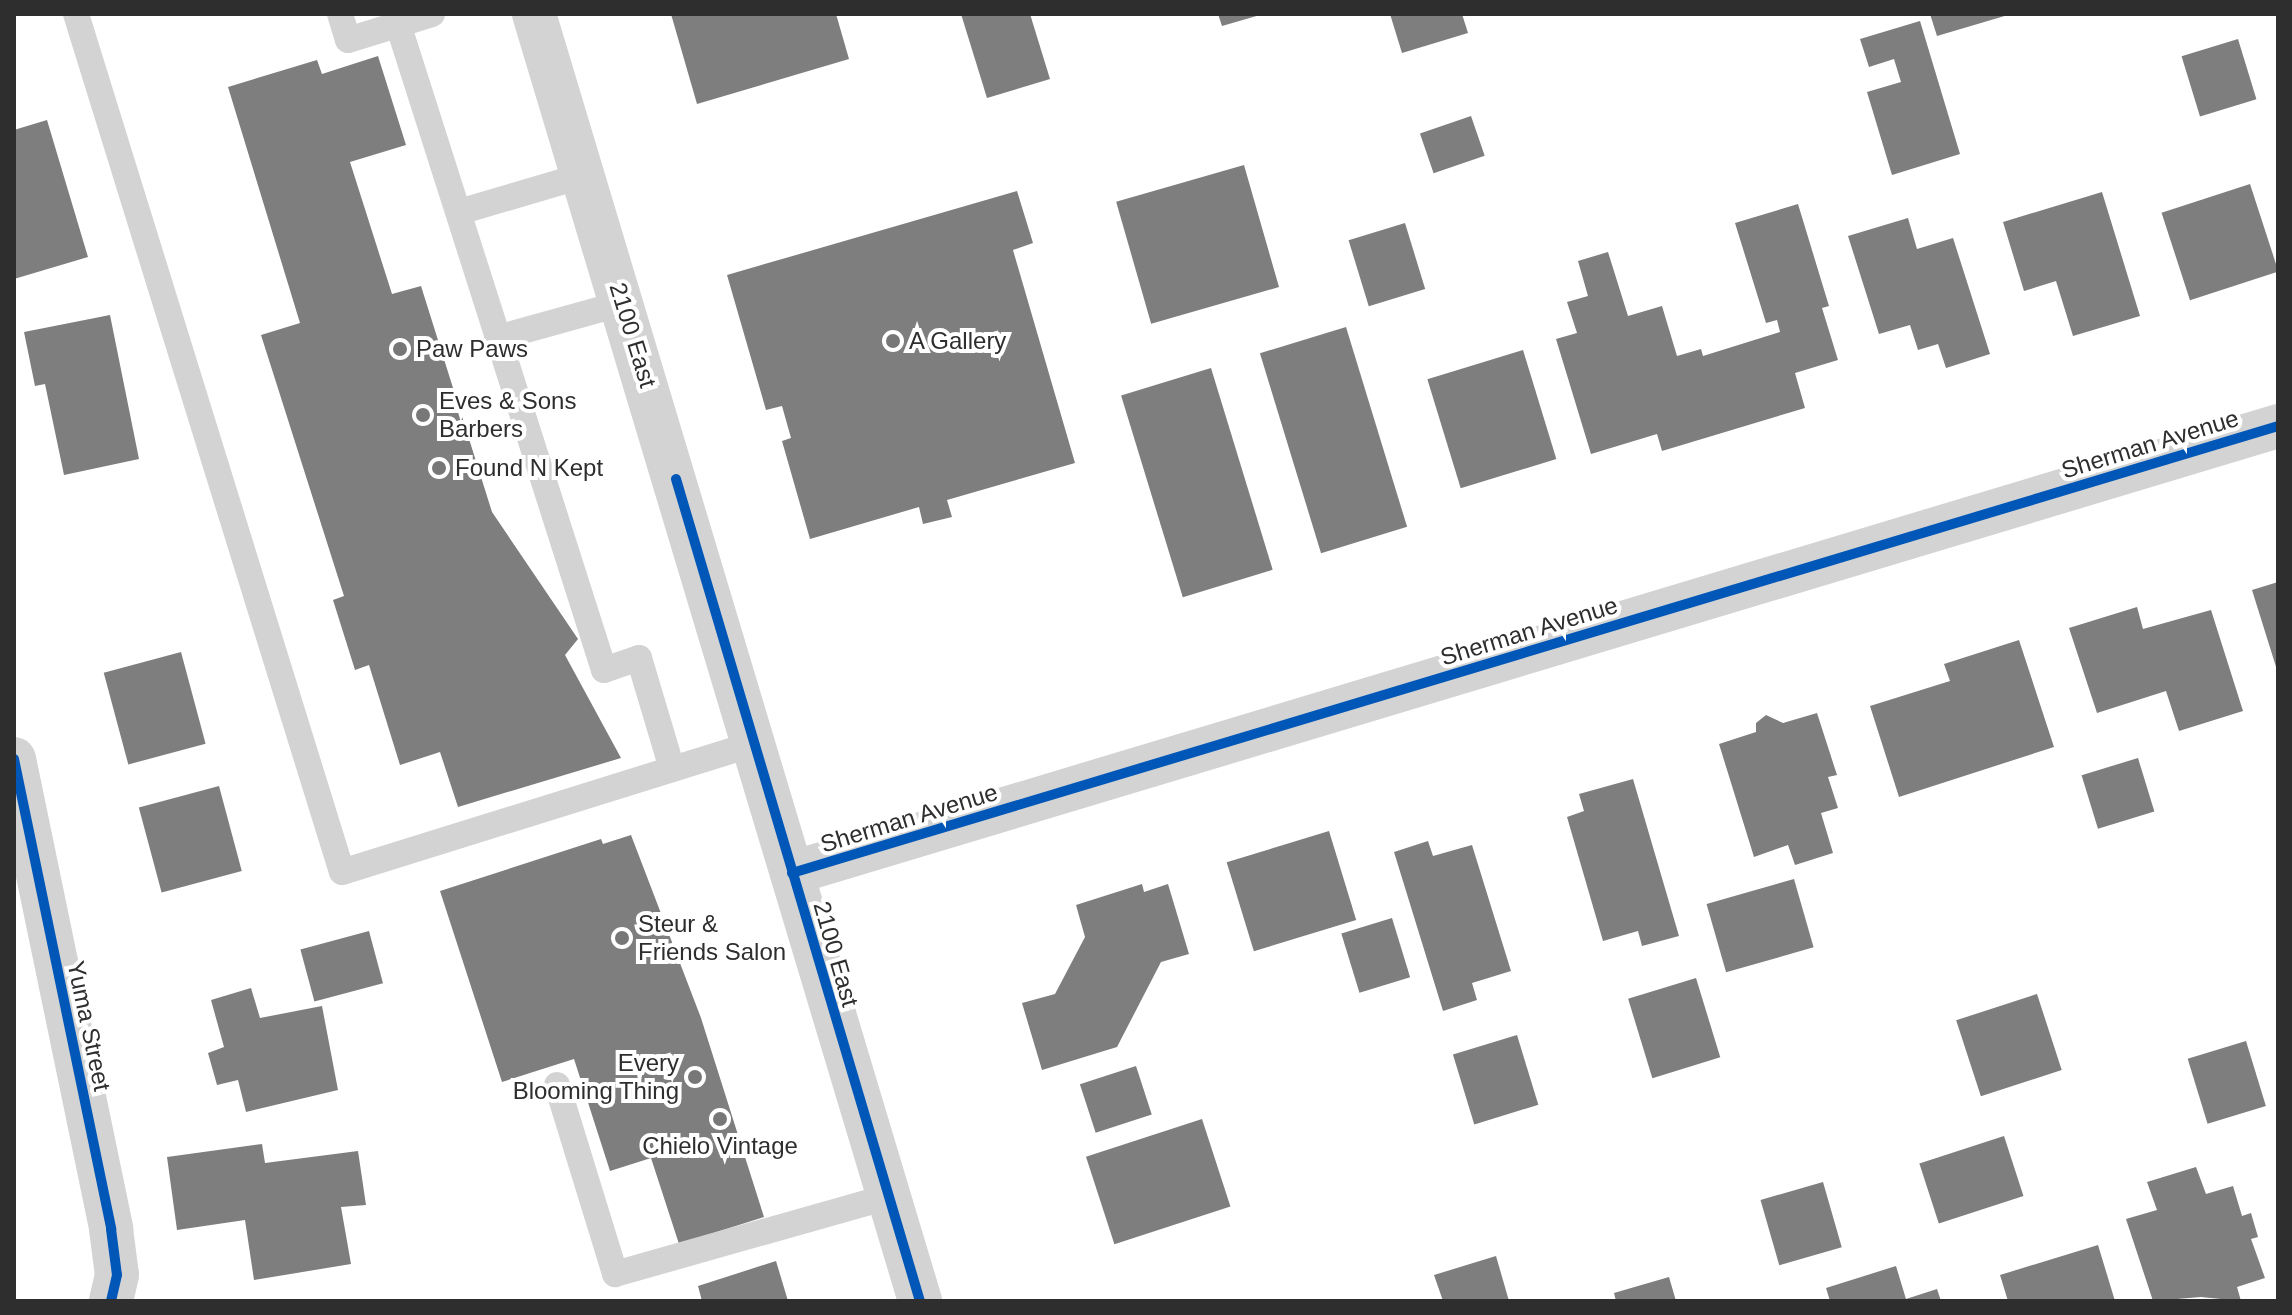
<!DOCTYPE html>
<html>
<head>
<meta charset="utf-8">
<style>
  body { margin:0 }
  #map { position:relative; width:2292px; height:1315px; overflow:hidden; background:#fff; font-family:Arial,sans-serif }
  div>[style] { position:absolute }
  .building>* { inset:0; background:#7e7e7e; transform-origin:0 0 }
  .service>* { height:26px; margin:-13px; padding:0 13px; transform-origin:13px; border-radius:13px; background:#d3d3d3 }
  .minor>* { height:44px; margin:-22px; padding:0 22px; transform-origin:22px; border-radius:22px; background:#d3d3d3 }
  .tertiary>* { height:44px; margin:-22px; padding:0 22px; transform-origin:22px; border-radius:22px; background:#d3d3d3 }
  .cycleway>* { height:10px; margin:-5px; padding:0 5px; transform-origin:5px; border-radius:5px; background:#0057b8 }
  .dots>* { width:22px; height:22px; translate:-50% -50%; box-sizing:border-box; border:4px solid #fff; border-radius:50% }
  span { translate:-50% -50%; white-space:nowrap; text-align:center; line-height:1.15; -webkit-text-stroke:8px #fff; paint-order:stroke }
  .street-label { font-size:24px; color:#2e2e2e }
  .poi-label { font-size:24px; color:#2e2e2e }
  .left { translate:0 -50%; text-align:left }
  .right { translate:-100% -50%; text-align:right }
  .frame { position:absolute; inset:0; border:16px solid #2e2e2e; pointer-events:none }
</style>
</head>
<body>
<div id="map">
  <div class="building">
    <i style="clip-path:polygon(671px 14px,836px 14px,849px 59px,697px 104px)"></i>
    <i style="clip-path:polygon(961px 14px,1030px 14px,1050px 79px,987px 98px)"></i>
    <i style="clip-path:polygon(1218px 14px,1260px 14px,1260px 15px,1222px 26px)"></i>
    <i style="clip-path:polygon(1390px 14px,1462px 14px,1468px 33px,1402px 53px)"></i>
    <i style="clip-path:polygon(1930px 14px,2008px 14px,2008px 15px,1937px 36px)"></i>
    <i style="clip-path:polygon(1920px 21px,1960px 154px,1892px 175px,1867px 92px,1901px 82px,1894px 59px,1869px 67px,1860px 39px)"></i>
    <i style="left:2238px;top:39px;width:63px;height:59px;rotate:73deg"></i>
    <i style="clip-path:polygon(378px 56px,406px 145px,350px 162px,392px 294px,421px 286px,492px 512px,578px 639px,565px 655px,621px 758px,458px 807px,440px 752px,400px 765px,369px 665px,355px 670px,333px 600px,344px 596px,261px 335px,300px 323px,228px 87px,317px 60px,322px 74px)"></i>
    <i style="left:1471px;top:116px;width:42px;height:54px;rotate:71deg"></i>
    <i style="clip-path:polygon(47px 120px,88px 257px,14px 279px,14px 130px)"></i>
    <i style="left:1244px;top:165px;width:127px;height:133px;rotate:74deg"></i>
    <i style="left:2250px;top:184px;width:92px;height:93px;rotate:72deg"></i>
    <i style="clip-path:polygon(1017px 191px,1033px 243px,1013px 250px,1075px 463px,947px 500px,952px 517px,923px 524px,919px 507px,810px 539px,782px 441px,791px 438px,782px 406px,766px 410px,727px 275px)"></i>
    <i style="clip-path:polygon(2102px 192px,2140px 316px,2073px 336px,2056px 281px,2024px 291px,2003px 222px)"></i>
    <i style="clip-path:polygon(1798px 204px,1829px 306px,1822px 308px,1838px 360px,1795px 373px,1805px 408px,1662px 451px,1657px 434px,1591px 454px,1556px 339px,1577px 333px,1567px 302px,1588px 296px,1578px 261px,1608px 252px,1628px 316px,1662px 306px,1677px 356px,1701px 349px,1703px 356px,1780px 332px,1777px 320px,1766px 323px,1735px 223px)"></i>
    <i style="clip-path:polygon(1908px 218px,1917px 249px,1953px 238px,1990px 354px,1946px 368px,1938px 344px,1918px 350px,1910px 325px,1879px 334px,1848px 236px)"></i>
    <i style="left:1405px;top:223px;width:69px;height:59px;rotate:73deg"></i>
    <i style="clip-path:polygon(110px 315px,139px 459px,64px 475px,45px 384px,35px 386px,24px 332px)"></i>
    <i style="left:1346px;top:327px;width:209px;height:90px;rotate:73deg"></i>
    <i style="left:1523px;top:350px;width:114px;height:100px;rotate:73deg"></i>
    <i style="left:1211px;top:368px;width:211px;height:94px;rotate:73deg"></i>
    <i style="clip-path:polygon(2278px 582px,2278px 670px,2277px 670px,2252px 590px)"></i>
    <i style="clip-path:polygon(2137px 607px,2143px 629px,2211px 610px,2243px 711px,2179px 731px,2166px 691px,2097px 713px,2069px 628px)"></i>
    <i style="clip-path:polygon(2019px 640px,2054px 747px,1899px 797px,1870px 706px,1950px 681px,1944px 664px)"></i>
    <i style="left:181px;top:652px;width:95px;height:80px;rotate:75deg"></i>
    <i style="clip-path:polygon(1817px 713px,1837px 775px,1828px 777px,1838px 808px,1821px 813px,1833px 853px,1795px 865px,1788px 845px,1754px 857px,1719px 744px,1756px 732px,1756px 723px,1766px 715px,1783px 723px)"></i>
    <i style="left:2138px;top:758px;width:56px;height:59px;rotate:73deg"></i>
    <i style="clip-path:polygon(1633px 779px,1679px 936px,1642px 946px,1638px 931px,1603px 941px,1567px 817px,1584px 811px,1579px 794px)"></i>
    <i style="left:219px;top:786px;width:88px;height:83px;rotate:75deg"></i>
    <i style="left:1329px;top:831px;width:93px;height:107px;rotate:73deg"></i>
    <i style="clip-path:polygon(631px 835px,701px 1018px,764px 1217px,679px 1244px,651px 1158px,610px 1171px,574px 1059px,502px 1082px,440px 891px,601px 839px,603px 844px)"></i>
    <i style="clip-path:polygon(1428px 841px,1433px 856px,1472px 845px,1511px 971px,1472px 983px,1477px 1000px,1443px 1011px,1394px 852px)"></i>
    <i style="left:1794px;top:879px;width:71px;height:91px;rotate:74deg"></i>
    <i style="clip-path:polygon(1142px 884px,1144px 892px,1168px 884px,1189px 954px,1161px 962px,1117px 1047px,1042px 1070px,1022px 1003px,1055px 994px,1085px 937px,1076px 905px)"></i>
    <i style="left:1392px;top:918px;width:62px;height:53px;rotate:73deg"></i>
    <i style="left:369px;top:931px;width:54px;height:71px;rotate:75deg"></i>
    <i style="left:1696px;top:978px;width:83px;height:71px;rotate:73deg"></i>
    <i style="clip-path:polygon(251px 988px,260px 1018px,322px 1006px,338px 1090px,246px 1112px,238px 1080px,217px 1085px,208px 1053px,224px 1047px,211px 1000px)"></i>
    <i style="left:2037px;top:994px;width:80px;height:85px;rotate:72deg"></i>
    <i style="left:1517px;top:1035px;width:73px;height:67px;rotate:73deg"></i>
    <i style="left:2246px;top:1041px;width:68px;height:61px;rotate:73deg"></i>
    <i style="left:1136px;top:1066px;width:51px;height:59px;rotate:72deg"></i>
    <i style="left:1202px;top:1119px;width:92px;height:122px;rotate:72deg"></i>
    <i style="left:2004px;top:1136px;width:63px;height:89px;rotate:72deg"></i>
    <i style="clip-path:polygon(262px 1144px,265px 1163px,358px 1151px,366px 1205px,341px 1207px,351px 1264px,254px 1280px,245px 1220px,177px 1230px,167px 1157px)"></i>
    <i style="clip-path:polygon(2196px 1167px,2206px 1194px,2233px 1186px,2242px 1216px,2251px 1213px,2258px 1237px,2251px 1239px,2265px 1278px,2237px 1287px,2241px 1301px,2201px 1297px,2153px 1301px,2126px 1219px,2157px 1210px,2147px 1182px)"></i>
    <i style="left:1823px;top:1182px;width:68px;height:65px;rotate:74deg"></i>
    <i style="clip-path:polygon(2098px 1245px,2115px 1301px,2008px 1301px,2000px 1275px)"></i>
    <i style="clip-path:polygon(1496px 1256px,1509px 1301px,1443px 1301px,1434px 1275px)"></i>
    <i style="clip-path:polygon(776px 1261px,788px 1301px,702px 1301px,698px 1286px)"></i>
    <i style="clip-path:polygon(1896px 1266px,1906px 1299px,1937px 1289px,1941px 1301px,1830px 1301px,1826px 1288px)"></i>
    <i style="clip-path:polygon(1669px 1277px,1676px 1301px,1616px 1301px,1614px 1293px)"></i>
  </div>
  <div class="service">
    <i style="left:76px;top:14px;width:898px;rotate:72.78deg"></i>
    <i style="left:342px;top:872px;width:430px;rotate:-17.3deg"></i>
    <i style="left:340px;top:14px;width:27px;rotate:73deg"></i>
    <i style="left:348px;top:40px;width:88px;rotate:-17.2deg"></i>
    <i style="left:398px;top:24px;width:678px;rotate:72.31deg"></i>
    <i style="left:604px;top:670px;width:37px;rotate:-19deg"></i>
    <i style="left:639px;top:658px;width:116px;rotate:73.4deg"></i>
    <i style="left:459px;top:212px;width:131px;rotate:-16.4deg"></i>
    <i style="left:497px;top:338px;width:131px;rotate:-15.5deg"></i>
    <i style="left:557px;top:1085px;width:198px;rotate:72.9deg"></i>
    <i style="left:615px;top:1274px;width:284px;rotate:-15.8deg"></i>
  </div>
  <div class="minor">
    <i style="left:14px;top:759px;width:480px;rotate:78.3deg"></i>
    <i style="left:111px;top:1229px;width:46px;rotate:82.6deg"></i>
    <i style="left:117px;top:1275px;width:27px;rotate:103deg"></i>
    <i style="left:792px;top:873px;width:1552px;rotate:-16.74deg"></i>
  </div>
  <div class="tertiary">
    <i style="left:534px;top:14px;width:1344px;rotate:73.3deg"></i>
  </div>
  <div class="cycleway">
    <i style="left:676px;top:479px;width:857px;rotate:73.47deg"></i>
    <i style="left:14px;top:759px;width:480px;rotate:78.3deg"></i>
    <i style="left:111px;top:1229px;width:46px;rotate:82.6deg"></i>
    <i style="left:117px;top:1275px;width:27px;rotate:103deg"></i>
    <i style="left:792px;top:873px;width:1552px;rotate:-16.74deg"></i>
  </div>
  <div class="dots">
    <i style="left:893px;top:341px;background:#777"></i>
    <i style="left:400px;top:349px;background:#777"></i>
    <i style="left:423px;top:415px;background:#777"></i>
    <i style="left:439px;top:468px;background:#777"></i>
    <i style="left:622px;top:938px;background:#777"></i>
    <i style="left:695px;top:1077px;background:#777"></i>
    <i style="left:720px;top:1119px;background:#777"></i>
  </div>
  <div class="street-label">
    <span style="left:633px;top:335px;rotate:73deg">2100 East</span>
    <span style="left:2150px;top:444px;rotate:-17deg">Sherman Avenue</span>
    <span style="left:1529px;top:631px;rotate:-17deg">Sherman Avenue</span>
    <span style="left:909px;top:818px;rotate:-17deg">Sherman Avenue</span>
    <span style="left:836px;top:954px;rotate:74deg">2100 East</span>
    <span style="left:89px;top:1026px;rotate:78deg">Yuma Street</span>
  </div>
  <div class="poi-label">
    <span class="left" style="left:909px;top:341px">A Gallery</span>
    <span class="left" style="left:416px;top:349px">Paw Paws</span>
    <span class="left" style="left:439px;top:415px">Eves &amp; Sons<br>Barbers</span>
    <span class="left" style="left:455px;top:468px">Found N Kept</span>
    <span class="left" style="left:638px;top:938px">Steur &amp;<br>Friends Salon</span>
    <span class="right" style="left:679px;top:1077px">Every<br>Blooming Thing</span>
    <span style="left:720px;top:1146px">Chielo Vintage</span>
  </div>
  <div class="frame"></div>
</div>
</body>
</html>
